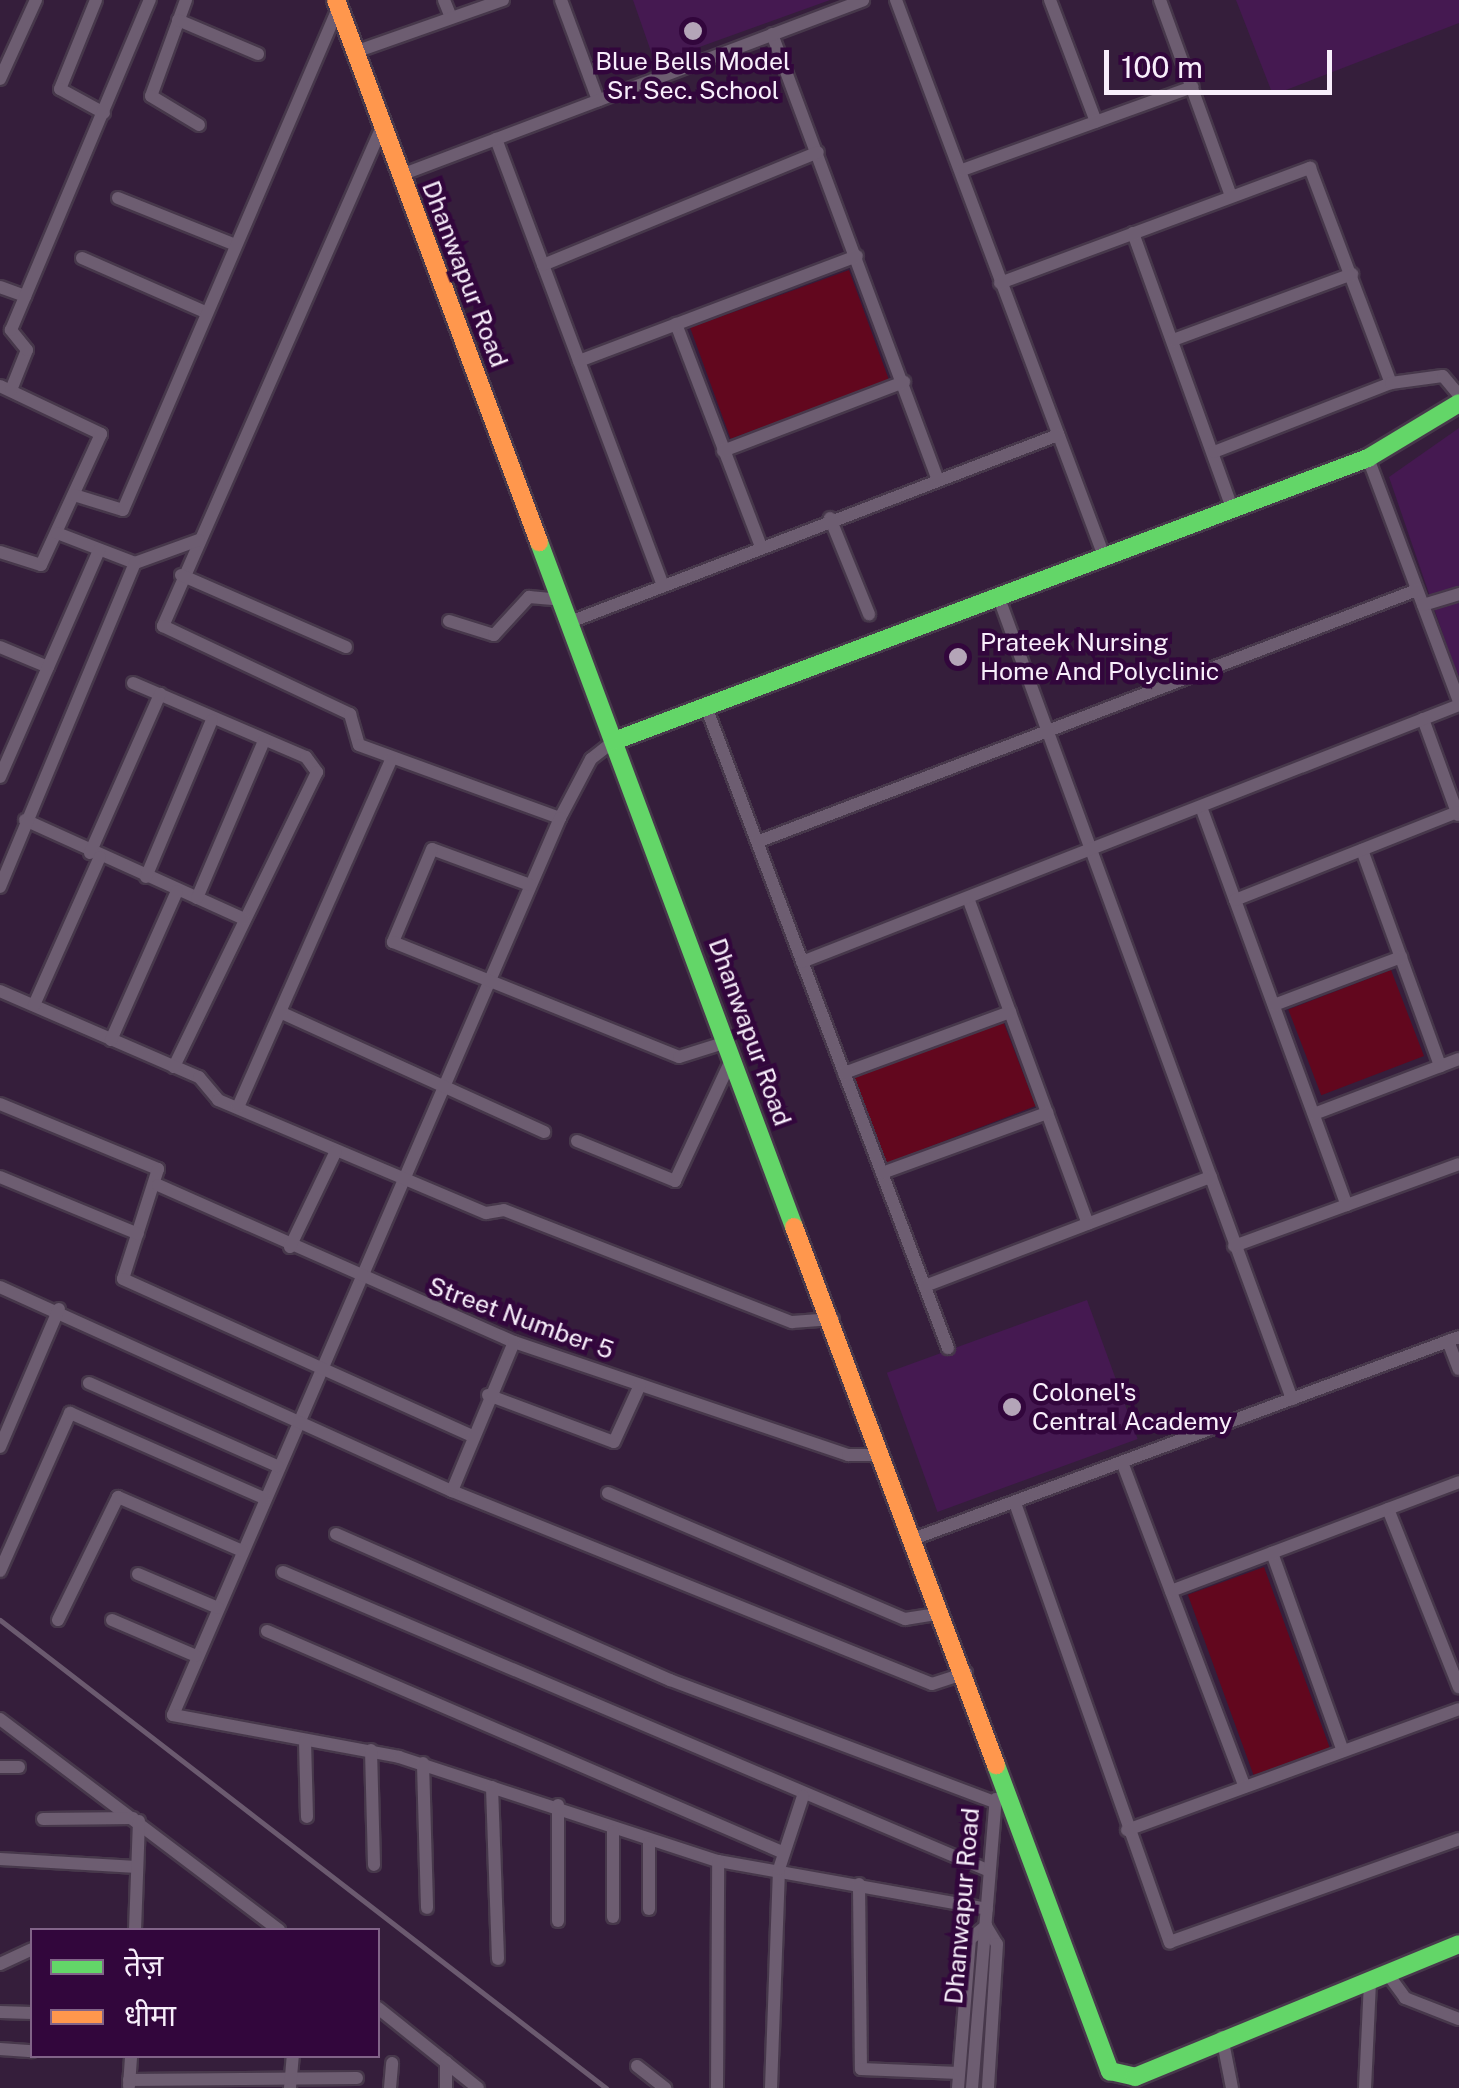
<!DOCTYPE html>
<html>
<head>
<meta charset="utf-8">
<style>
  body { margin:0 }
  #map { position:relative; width:1459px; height:2088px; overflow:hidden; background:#351e3b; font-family:"Public Sans","Noto Sans Devanagari",sans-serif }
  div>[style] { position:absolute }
  .built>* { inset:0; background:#451951; transform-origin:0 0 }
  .green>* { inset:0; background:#62071e; transform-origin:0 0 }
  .roads { filter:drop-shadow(2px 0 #47384b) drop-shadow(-2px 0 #47384b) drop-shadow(0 2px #47384b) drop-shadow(0 -2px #47384b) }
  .street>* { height:12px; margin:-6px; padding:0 6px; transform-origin:6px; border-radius:6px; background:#6d5d71 }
  .fast>* { height:18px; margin:-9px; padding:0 9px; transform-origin:9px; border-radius:9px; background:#63d668 }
  .slow>* { height:18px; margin:-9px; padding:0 9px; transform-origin:9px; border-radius:9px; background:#ff974d }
  .rail>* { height:5px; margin:-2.5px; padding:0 2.5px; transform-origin:2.5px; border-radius:2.5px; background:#6b5a6f }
  .dots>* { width:28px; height:28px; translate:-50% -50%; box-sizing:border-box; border:5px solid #32063c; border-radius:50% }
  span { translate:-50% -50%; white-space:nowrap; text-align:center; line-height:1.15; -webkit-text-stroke:9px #32063c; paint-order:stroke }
  .poi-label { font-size:25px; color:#f8eefb }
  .left { translate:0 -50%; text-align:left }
  .street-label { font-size:25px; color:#f8eefb }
  .legend { position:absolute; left:30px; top:1928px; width:350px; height:130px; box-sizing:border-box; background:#32063c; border:2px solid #816388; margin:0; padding:12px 18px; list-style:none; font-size:30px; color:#f8eefb }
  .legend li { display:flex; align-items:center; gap:20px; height:50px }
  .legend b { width:50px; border:2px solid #816388 }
  .scale { position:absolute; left:1104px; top:50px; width:228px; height:45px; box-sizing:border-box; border:5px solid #f8eefb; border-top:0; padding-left:12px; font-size:30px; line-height:35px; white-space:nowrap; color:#f8eefb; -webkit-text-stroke:8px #32063c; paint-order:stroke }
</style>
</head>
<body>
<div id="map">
  <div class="built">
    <i style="clip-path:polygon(633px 0,830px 0,655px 63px)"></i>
    <i style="clip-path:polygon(1236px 0,1459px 0,1459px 23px,1273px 95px)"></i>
    <i style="clip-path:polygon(1459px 428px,1459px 681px,1389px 477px)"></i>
    <i style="left:1087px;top:1300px;width:148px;height:213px;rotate:70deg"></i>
  </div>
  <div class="green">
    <i style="left:849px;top:270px;width:118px;height:169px;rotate:70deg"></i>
    <i style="left:1391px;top:970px;width:92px;height:110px;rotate:69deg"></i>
    <i style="left:1003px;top:1021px;width:91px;height:159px;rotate:69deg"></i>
    <i style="left:1264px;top:1567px;width:192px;height:81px;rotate:70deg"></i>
  </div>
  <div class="roads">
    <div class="street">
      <i style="left:96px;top:0;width:96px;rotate:112deg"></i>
      <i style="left:60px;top:89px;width:50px;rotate:28.6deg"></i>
      <i style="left:186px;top:0;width:102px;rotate:110deg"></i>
      <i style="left:151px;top:96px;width:56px;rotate:31.1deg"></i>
      <i style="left:444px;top:0;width:18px;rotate:68deg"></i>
      <i style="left:561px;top:0;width:107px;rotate:69.7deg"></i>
      <i style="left:896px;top:0;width:597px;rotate:69.5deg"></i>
      <i style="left:1050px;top:0;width:130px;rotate:69.3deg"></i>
      <i style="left:1160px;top:0;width:208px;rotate:70.1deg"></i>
      <i style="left:178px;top:20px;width:87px;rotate:23deg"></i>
      <i style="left:772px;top:34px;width:471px;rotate:69.6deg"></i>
      <i style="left:355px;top:52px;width:157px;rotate:-19.4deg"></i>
      <i style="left:0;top:79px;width:87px;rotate:-65.5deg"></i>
      <i style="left:381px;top:129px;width:543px;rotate:113.68deg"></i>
      <i style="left:163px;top:626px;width:207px;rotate:25.2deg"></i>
      <i style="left:350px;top:714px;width:32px;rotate:74deg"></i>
      <i style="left:359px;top:745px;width:214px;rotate:20deg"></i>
      <i style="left:496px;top:139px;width:473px;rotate:69.5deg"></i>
      <i style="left:962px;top:170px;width:245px;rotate:-19.8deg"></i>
      <i style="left:401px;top:175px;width:494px;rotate:-20.7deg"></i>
      <i style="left:118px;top:198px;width:124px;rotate:21.8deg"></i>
      <i style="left:1133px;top:233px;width:295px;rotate:70.2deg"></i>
      <i style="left:82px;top:258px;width:132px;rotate:23.7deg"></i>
      <i style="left:543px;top:265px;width:297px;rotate:-22.3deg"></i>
      <i style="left:1000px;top:283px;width:331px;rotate:-20.4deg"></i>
      <i style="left:1310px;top:168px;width:230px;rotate:69.4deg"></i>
      <i style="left:0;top:287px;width:27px;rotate:20deg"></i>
      <i style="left:676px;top:324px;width:235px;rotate:69.1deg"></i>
      <i style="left:1173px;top:340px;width:191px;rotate:-20.2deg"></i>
      <i style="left:579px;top:361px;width:297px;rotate:-20.7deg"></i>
      <i style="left:0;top:386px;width:112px;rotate:25.4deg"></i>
      <i style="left:101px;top:434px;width:144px;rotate:114.6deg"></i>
      <i style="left:41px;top:565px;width:43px;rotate:-162.4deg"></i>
      <i style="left:11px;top:390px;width:43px;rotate:-68.2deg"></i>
      <i style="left:27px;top:350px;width:26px;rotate:-129deg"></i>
      <i style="left:11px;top:330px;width:358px;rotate:-67.2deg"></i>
      <i style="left:723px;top:451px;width:194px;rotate:-20.9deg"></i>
      <i style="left:1214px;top:452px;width:190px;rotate:-21.3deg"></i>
      <i style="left:1391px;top:383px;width:52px;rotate:-7.7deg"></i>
      <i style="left:1443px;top:376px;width:25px;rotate:50deg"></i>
      <i style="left:1368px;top:458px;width:259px;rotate:69.5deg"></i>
      <i style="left:74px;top:495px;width:51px;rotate:17deg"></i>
      <i style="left:123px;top:510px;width:548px;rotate:-66.8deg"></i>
      <i style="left:830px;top:518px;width:104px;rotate:67.9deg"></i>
      <i style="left:57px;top:533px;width:84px;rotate:21deg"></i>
      <i style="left:135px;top:563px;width:68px;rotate:-19.8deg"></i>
      <i style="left:181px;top:575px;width:180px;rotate:23.6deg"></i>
      <i style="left:1000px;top:601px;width:850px;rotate:69.9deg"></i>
      <i style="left:1423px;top:605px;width:38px;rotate:-17deg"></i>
      <i style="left:449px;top:621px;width:47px;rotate:17.3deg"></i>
      <i style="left:494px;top:635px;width:52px;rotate:-47.4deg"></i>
      <i style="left:529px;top:597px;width:33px;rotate:5deg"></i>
      <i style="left:570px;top:622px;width:523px;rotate:-20.97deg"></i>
      <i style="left:0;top:647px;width:52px;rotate:22.6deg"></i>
      <i style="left:133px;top:683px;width:188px;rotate:23.2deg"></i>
      <i style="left:306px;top:757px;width:19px;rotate:54deg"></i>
      <i style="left:317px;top:772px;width:328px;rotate:115.9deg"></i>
      <i style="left:708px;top:712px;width:680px;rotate:69.33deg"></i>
      <i style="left:1423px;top:719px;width:102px;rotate:70deg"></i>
      <i style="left:614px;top:741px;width:29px;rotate:142deg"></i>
      <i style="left:591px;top:759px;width:67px;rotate:117.7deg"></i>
      <i style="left:560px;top:818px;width:977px;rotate:113.34deg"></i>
      <i style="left:173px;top:1715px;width:230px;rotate:10.5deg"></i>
      <i style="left:399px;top:1757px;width:336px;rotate:18.1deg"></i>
      <i style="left:718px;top:1861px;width:273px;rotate:10.1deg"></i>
      <i style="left:0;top:777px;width:248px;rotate:-66.4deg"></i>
      <i style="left:1201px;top:807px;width:424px;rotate:69.9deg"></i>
      <i style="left:25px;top:820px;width:240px;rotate:24.3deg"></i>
      <i style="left:757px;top:842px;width:706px;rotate:-20.9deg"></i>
      <i style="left:1362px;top:850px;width:230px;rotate:70.1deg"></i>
      <i style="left:90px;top:853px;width:174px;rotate:-66.2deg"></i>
      <i style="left:146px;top:877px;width:170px;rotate:-67.2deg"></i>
      <i style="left:530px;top:885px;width:104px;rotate:-159.8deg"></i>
      <i style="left:432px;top:849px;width:101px;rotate:112.8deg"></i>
      <i style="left:393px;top:942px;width:308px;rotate:21.9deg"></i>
      <i style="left:679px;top:1057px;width:50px;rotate:-17.4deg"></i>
      <i style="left:0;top:887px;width:351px;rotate:-67.4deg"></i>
      <i style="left:197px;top:898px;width:171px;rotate:-66.9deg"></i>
      <i style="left:968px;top:898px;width:347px;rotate:69.8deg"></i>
      <i style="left:1235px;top:900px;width:239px;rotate:-21.6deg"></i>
      <i style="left:802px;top:962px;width:705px;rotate:-21.36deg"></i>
      <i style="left:0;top:991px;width:217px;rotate:23.4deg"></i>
      <i style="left:199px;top:1077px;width:30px;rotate:50deg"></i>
      <i style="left:218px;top:1100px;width:291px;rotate:22.9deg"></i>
      <i style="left:486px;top:1213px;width:18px;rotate:-9deg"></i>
      <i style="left:504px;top:1210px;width:309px;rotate:21.3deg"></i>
      <i style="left:792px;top:1322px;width:41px;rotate:-4.2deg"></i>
      <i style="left:34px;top:1005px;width:162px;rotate:-66deg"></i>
      <i style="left:1274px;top:1005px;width:136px;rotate:-20.7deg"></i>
      <i style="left:282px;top:1013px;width:288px;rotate:24.4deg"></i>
      <i style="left:111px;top:1040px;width:163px;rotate:-66.1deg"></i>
      <i style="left:844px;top:1073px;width:177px;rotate:-20.2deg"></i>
      <i style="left:0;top:1104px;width:171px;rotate:22.4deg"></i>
      <i style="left:158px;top:1169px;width:115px;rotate:107.7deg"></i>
      <i style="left:123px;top:1279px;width:383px;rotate:24.2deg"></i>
      <i style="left:238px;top:1107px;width:381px;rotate:-66.2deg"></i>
      <i style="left:1314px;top:1114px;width:155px;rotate:-20.8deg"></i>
      <i style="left:577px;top:1141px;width:106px;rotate:22.2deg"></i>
      <i style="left:675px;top:1181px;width:136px;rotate:-65.1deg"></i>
      <i style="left:882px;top:1173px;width:176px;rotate:-20deg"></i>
      <i style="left:0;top:1177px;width:149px;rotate:22.4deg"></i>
      <i style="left:158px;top:1185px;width:389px;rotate:23.8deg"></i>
      <i style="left:514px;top:1342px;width:353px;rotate:18.7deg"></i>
      <i style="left:848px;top:1455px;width:33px"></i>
      <i style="left:1234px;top:1246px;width:239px;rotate:-20deg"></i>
      <i style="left:290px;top:1247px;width:106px;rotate:-64.4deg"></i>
      <i style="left:925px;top:1286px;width:306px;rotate:-20.9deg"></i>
      <i style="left:0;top:1287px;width:496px;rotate:24.3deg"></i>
      <i style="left:452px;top:1491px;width:517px;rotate:21.9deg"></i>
      <i style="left:932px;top:1684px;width:36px;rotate:-18deg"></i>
      <i style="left:1448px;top:1341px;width:30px;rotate:69deg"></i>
      <i style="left:89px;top:1383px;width:206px;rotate:23.8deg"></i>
      <i style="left:488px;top:1395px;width:134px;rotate:20.5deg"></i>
      <i style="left:614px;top:1442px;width:63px;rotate:-65.5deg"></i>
      <i style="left:0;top:1447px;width:150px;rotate:-66.9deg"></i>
      <i style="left:1122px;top:1462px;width:347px;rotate:69.3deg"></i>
      <i style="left:452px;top:1491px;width:161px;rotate:-67.4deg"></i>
      <i style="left:608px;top:1493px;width:323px;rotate:23deg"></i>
      <i style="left:905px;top:1619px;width:36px;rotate:-9deg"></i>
      <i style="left:1015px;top:1503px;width:466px;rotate:70.6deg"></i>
      <i style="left:1170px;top:1942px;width:307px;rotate:-19.6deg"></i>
      <i style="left:1388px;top:1509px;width:192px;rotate:68.3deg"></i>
      <i style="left:336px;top:1534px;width:365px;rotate:23.6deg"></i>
      <i style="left:670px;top:1680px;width:344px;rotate:20.6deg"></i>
      <i style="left:913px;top:1539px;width:582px;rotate:-20.3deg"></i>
      <i style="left:1272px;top:1553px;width:210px;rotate:70.3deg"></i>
      <i style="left:0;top:1571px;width:173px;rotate:-66.1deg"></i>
      <i style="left:70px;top:1413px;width:212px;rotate:23.7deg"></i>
      <i style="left:283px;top:1572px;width:764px;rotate:22.94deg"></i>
      <i style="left:138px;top:1574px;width:87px;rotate:23deg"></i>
      <i style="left:1171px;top:1591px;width:308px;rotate:-20.7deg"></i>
      <i style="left:58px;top:1620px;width:137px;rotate:-64deg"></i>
      <i style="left:118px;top:1497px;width:135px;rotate:23.5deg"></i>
      <i style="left:112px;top:1620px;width:91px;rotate:23.2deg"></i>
      <i style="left:267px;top:1631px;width:560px;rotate:23.23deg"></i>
      <i style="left:0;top:1719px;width:350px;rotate:37.1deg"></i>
      <i style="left:305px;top:1741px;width:76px;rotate:88.5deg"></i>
      <i style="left:371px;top:1750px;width:115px;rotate:88.5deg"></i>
      <i style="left:423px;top:1763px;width:145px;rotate:88.4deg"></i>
      <i style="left:0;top:1767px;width:19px"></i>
      <i style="left:492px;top:1787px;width:172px;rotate:88deg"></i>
      <i style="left:43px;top:1819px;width:90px;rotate:-0.6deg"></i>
      <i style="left:1127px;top:1830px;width:353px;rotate:-20deg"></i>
      <i style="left:0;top:1859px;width:137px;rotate:3.3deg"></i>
      <i style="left:859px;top:1884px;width:185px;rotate:89.4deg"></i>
      <i style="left:861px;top:2069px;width:98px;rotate:2.3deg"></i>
      <i style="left:649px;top:1909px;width:66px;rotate:-90deg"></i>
      <i style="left:613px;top:1917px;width:86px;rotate:-90deg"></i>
      <i style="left:558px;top:1921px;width:116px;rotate:-90deg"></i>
      <i style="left:135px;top:1930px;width:109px;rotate:-87.9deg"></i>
      <i style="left:0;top:1964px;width:35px;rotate:-25deg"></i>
      <i style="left:1387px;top:1973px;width:31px;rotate:54deg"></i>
      <i style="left:1405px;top:1998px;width:58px;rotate:21.3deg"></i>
      <i style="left:378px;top:2008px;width:128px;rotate:38.7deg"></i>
      <i style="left:0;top:2012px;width:32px;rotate:2deg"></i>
      <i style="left:1222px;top:2037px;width:52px;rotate:78.9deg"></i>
      <i style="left:0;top:2049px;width:32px;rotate:4deg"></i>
      <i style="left:637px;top:2066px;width:36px;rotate:38deg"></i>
      <i style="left:129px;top:2080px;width:228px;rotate:-0.5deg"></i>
      <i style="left:129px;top:2086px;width:30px;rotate:-86deg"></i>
      <i style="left:290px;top:2088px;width:32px;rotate:-85deg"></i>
      <i style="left:390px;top:2088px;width:25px;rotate:-85deg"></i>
      <i style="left:446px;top:2088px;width:26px;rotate:-90deg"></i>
      <i style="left:717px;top:2088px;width:227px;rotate:-89.7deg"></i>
      <i style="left:771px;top:2088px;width:219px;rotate:-87.9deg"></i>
      <i style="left:779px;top:1869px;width:77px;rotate:-71.8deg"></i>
      <i style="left:958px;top:2088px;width:149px;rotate:-85.4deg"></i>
      <i style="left:970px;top:1939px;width:21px;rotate:-39deg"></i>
      <i style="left:986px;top:1926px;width:21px;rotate:59deg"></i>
      <i style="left:997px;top:1944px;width:144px;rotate:93.6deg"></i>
      <i style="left:972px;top:2088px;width:290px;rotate:-85.3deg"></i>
      <i style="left:1365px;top:2088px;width:108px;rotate:-87.3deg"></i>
    </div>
    <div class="fast">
      <i style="left:539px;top:542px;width:731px;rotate:69.58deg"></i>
      <i style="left:614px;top:741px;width:805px;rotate:-20.57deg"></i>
      <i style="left:1368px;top:458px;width:106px;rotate:-31.1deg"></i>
      <i style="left:996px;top:1765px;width:327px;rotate:69.6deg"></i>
      <i style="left:1110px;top:2071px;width:26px;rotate:13deg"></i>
      <i style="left:1135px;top:2077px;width:350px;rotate:-22.3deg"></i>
    </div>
    <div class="slow">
      <i style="left:336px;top:0;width:579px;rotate:69.47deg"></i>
      <i style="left:794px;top:1227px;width:575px;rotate:69.42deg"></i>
    </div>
  </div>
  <div class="rail">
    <i style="left:0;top:1620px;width:766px;rotate:37.68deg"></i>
  </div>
  <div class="dots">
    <i style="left:693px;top:31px;background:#b4a5b8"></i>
    <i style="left:958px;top:657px;background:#b4a5b8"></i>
    <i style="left:1012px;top:1407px;background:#b4a5b8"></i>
  </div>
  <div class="poi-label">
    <span style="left:693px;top:76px">Blue Bells Model<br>Sr. Sec. School</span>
    <span class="left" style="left:980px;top:657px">Prateek Nursing<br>Home And Polyclinic</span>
    <span class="left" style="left:1032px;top:1407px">Colonel's<br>Central Academy</span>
  </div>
  <div class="street-label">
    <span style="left:465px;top:274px;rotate:69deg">Dhanwapur Road</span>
    <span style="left:750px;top:1032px;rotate:70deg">Dhanwapur Road</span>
    <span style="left:521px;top:1318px;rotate:20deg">Street Number 5</span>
    <span style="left:962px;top:1906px;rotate:-85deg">Dhanwapur Road</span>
  </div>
  <ul class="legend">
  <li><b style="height:12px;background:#63d668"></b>तेज़</li>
  <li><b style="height:12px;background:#ff974d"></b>धीमा</li>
  </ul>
  <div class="scale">100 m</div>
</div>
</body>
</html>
